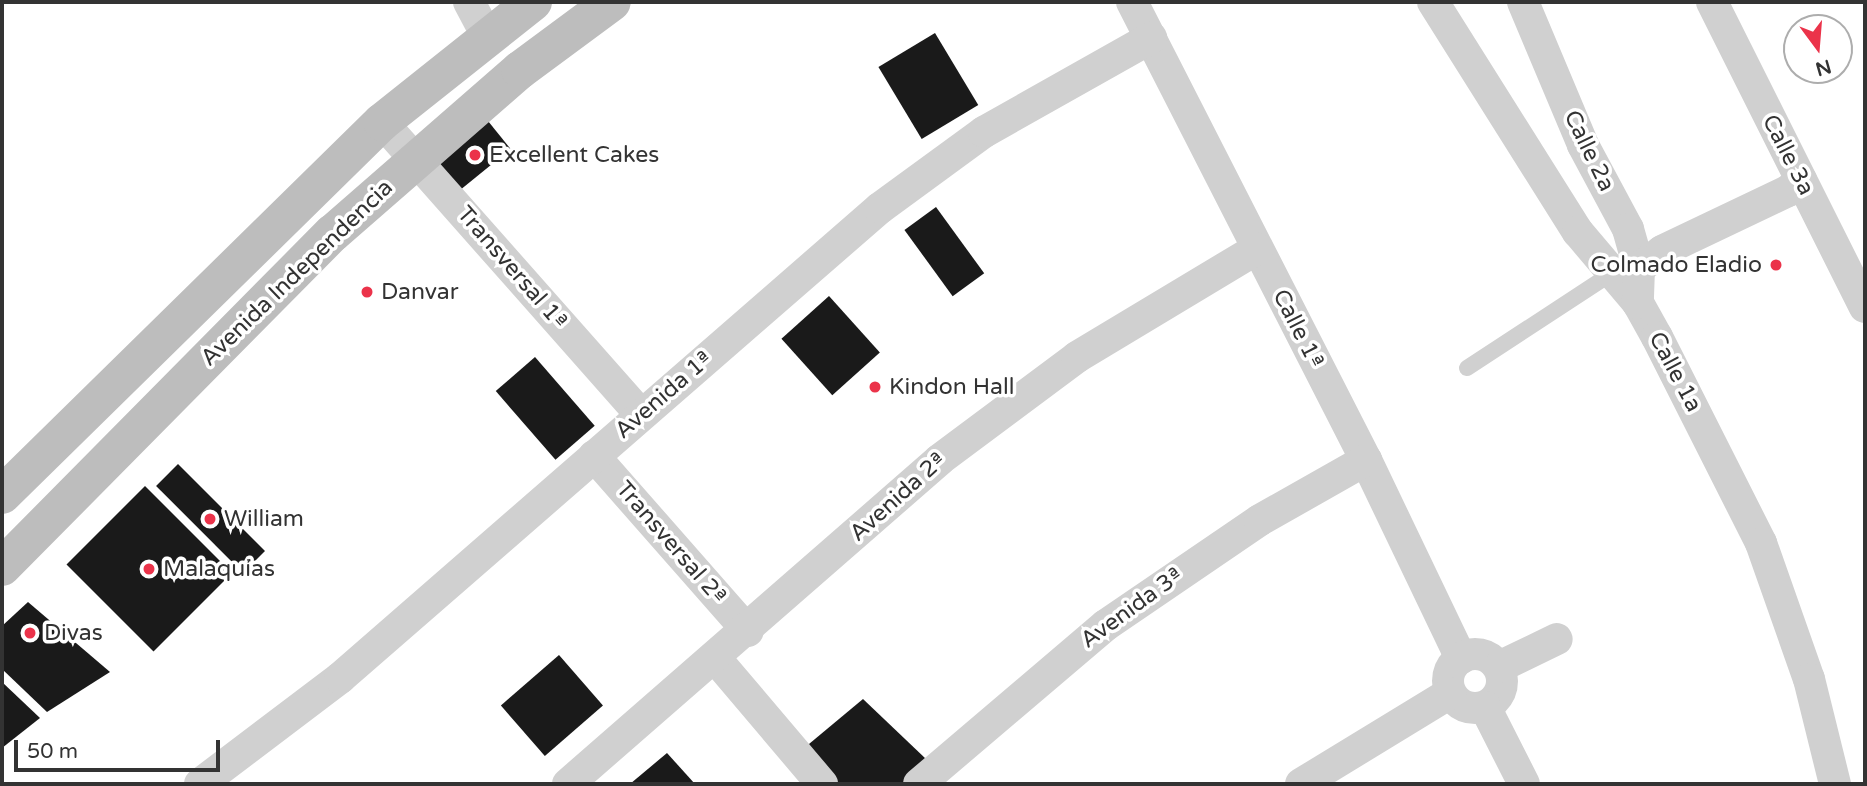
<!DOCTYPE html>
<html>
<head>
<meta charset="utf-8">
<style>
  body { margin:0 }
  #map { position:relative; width:1867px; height:786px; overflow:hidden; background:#fff; font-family:"Varela Round",sans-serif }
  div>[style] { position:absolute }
  .building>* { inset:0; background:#1a1a1a; transform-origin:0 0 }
  .lane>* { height:16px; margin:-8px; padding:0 8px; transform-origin:8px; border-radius:8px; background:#d0d0d0 }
  .street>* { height:32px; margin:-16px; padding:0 16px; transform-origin:16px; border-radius:16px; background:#d0d0d0 }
  .street>.ring { margin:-16px; padding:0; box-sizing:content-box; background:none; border:32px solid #d0d0d0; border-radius:50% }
  .secondary>* { height:38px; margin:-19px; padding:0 19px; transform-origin:19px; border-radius:19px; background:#bdbdbd }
  .dots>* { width:19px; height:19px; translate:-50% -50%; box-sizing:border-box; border:4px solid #fff; border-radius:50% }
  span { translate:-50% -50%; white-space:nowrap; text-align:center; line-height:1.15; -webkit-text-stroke:7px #fff; paint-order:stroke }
  .street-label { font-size:23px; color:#333 }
  .poi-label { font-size:23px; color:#333 }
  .left { translate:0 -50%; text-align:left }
  .right { translate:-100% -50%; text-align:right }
  .frame { position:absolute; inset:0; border:4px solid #333; pointer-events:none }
  .north { position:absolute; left:1783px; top:14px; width:70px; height:70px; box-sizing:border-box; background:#fff; border:2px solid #adadad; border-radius:50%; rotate:164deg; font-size:19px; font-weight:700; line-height:28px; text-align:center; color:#333 }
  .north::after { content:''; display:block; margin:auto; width:24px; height:32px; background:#eb334a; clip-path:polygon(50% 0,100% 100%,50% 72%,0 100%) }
  .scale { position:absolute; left:14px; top:740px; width:206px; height:32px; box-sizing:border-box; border:4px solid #333; border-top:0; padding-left:9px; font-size:21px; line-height:24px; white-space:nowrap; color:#333; -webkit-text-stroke:5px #fff; paint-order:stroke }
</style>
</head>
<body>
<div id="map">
  <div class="building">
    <i style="left:935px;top:33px;width:84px;height:66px;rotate:59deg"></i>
    <i style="left:488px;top:121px;width:36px;height:65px;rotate:51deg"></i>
    <i style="left:936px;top:207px;width:82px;height:39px;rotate:54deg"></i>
    <i style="left:829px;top:296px;width:76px;height:64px;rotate:48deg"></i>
    <i style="left:535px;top:357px;width:91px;height:52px;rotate:49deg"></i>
    <i style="left:178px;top:464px;width:123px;height:31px;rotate:45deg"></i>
    <i style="left:145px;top:486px;width:123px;height:111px;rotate:45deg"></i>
    <i style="clip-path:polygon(28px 602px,110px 672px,47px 712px,2px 669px,2px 626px)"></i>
    <i style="left:559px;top:655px;width:67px;height:77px;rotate:49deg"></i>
    <i style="clip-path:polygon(2px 682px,40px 718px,2px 748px)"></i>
    <i style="clip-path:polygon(863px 699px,926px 759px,904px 784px,839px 784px,803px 749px)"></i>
    <i style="clip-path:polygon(667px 753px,695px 784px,630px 784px)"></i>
  </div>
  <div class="lane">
    <i style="left:1467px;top:368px;width:173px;rotate:-33.2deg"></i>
  </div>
  <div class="street">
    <i style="left:469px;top:2px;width:38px;rotate:62deg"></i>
    <i style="left:1132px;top:2px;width:514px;rotate:62.94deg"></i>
    <i style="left:1366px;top:460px;width:220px;rotate:64.4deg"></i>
    <i style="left:1433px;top:2px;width:272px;rotate:57.8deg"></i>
    <i style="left:1578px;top:232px;width:93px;rotate:49.8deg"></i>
    <i style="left:1638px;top:303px;width:39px;rotate:61deg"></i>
    <i style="left:1657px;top:337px;width:231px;rotate:63.2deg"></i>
    <i style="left:1761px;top:543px;width:144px;rotate:70.6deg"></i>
    <i style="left:1809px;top:679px;width:108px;rotate:76.1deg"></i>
    <i style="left:1523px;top:2px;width:155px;rotate:67.2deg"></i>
    <i style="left:1583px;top:145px;width:95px;rotate:61.8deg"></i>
    <i style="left:1628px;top:229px;width:41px;rotate:74.2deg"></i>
    <i style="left:1639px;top:268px;width:35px;rotate:92deg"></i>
    <i style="left:1712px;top:2px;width:341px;rotate:63.4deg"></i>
    <i style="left:382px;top:122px;width:391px;rotate:48.5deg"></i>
    <i style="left:1639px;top:268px;width:29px;rotate:-36deg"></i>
    <i style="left:1662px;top:251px;width:140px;rotate:-25.5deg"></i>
    <i style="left:1788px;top:191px;width:17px;rotate:-40deg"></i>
    <i style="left:594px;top:456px;width:233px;rotate:48.7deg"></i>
    <i class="ring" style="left:1448px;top:654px;width:22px;height:22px"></i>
    <i style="left:716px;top:659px;width:164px;rotate:49.7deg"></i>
    <i style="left:1499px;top:667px;width:64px;rotate:-25.8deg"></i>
    <i style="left:1485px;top:707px;width:86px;rotate:63.1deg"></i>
    <i style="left:200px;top:784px;width:176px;rotate:-37.1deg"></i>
    <i style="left:340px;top:678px;width:716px;rotate:-41.04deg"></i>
    <i style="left:880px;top:208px;width:129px;rotate:-36.2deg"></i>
    <i style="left:984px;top:132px;width:192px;rotate:-29.4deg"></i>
    <i style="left:568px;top:784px;width:493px;rotate:-41.1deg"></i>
    <i style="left:939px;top:460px;width:172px;rotate:-36.7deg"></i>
    <i style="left:1077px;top:357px;width:210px;rotate:-31deg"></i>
    <i style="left:919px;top:784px;width:245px;rotate:-40.4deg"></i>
    <i style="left:1106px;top:625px;width:186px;rotate:-34.3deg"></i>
    <i style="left:1260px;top:520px;width:122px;rotate:-29.5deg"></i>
    <i style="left:1301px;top:784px;width:175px;rotate:-31.4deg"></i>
  </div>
  <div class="secondary">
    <i style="left:2px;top:495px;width:532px;rotate:-44.47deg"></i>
    <i style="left:382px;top:122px;width:193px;rotate:-38.5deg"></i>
    <i style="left:2px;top:567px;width:470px;rotate:-45.3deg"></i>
    <i style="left:333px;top:233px;width:248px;rotate:-41.1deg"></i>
    <i style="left:520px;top:70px;width:114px;rotate:-36.5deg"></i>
  </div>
  <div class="dots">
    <i style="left:475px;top:155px;background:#eb334a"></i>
    <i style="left:1776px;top:265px;background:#eb334a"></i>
    <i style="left:367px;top:292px;background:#eb334a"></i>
    <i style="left:875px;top:387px;background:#eb334a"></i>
    <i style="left:210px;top:519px;background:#eb334a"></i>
    <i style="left:149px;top:569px;background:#eb334a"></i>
    <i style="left:30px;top:633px;background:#eb334a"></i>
  </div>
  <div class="street-label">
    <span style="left:1589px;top:151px;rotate:64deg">Calle 2a</span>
    <span style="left:1788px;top:155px;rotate:63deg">Calle 3a</span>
    <span style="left:512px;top:268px;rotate:49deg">Transversal 1ª</span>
    <span style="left:297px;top:273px;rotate:-44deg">Avenida Independencia</span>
    <span style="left:1298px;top:329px;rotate:63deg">Calle 1ª</span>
    <span style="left:1675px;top:372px;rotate:62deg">Calle 1a</span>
    <span style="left:664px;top:395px;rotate:-41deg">Avenida 1ª</span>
    <span style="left:898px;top:497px;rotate:-42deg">Avenida 2ª</span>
    <span style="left:671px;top:543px;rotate:49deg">Transversal 2ª</span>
    <span style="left:1132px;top:608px;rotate:-36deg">Avenida 3ª</span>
  </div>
  <div class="poi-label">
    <span class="left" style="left:489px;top:155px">Excellent Cakes</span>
    <span class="right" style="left:1762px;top:265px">Colmado Eladio</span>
    <span class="left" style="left:381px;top:292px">Danvar</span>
    <span class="left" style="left:889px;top:387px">Kindon Hall</span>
    <span class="left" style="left:224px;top:519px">William</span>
    <span class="left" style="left:163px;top:569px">Malaquías</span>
    <span class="left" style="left:44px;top:633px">Divas</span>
  </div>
  <div class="frame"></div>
  <div class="north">N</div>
  <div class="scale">50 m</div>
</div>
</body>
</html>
